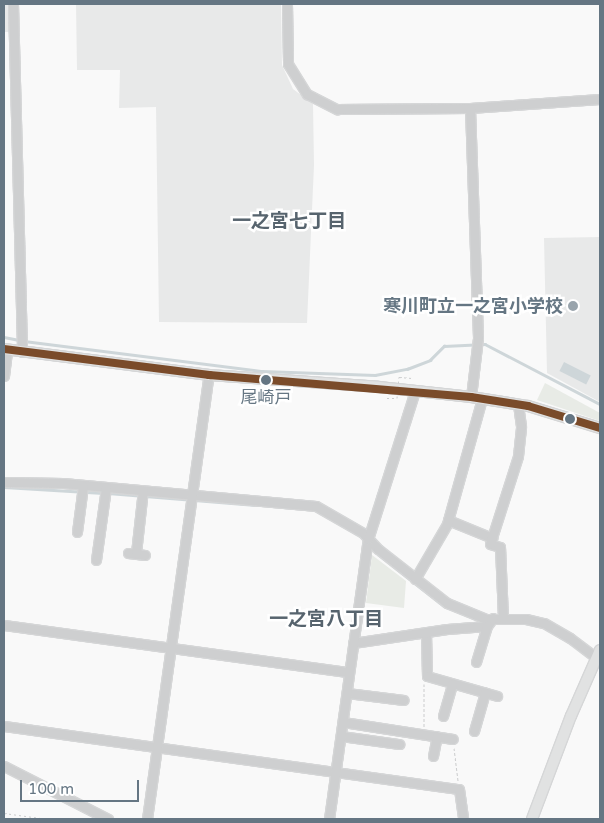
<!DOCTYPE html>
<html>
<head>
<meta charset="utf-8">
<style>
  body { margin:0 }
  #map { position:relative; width:604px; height:823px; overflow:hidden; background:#f9f9f9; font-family:"Varela Round","Noto Sans JP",sans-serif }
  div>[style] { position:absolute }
  .built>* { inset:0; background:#e8e9e9; transform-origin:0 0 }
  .green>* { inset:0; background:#e8ebe6 }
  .water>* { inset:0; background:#ced6d9; transform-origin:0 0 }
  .stream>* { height:2.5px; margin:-1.25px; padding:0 1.25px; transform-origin:1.25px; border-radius:1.25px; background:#ced6d9 }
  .path>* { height:1px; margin-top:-0.5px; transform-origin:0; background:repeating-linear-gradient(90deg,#cbcccd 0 2.5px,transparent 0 5px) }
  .roads { filter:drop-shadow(1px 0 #d5d6d7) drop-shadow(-1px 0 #d5d6d7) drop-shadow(0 1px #d5d6d7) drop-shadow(0 -1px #d5d6d7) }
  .minor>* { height:9px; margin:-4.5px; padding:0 4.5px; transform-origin:4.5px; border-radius:4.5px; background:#cecfd0 }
  .major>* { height:10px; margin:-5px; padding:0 5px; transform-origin:5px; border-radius:5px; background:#e1e2e2 }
  .path-bridge>* { height:1px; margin-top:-0.5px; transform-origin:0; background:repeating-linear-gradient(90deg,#cbcccd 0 2.5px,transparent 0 5px) }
  .bus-1>* { height:8px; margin:-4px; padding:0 4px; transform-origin:4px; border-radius:4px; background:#7a4b2a }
  .dots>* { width:14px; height:14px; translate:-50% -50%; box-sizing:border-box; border:2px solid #fff; border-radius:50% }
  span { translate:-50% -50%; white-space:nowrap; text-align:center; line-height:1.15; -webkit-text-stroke:5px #fff; paint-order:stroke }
  .bus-label { font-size:17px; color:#657683 }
  .poi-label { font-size:18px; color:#657683; font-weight:700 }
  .right { translate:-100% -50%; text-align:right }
  .neighbourhood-label { font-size:19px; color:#57646e; font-weight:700 }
  .frame { position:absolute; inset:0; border:5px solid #657683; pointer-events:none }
  .scale { position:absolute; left:20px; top:780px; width:119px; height:22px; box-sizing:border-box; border:2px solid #657683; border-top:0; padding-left:6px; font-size:15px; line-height:18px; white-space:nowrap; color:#657683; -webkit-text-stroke:4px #fff; paint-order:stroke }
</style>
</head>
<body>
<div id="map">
  <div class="built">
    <i style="left:4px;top:4px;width:6px;height:28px"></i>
    <i style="clip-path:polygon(76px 4px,281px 4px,282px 65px,293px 89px,313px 104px,314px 165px,307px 323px,159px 322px,156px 107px,119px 108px,120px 70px,77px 70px)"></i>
    <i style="clip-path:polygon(600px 237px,600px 402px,547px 373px,544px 238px)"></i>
  </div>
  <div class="green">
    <i style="clip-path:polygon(545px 383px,600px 413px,600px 421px,537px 400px)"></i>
    <i style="clip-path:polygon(372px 555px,406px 581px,404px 608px,366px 603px)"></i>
  </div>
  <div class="water">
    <i style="left:564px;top:362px;width:30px;height:10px;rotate:27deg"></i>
  </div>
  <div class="stream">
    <i style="left:4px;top:337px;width:15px;rotate:11deg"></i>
    <i style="left:24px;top:341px;width:240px;rotate:7.2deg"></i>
    <i style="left:262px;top:371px;width:113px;rotate:2deg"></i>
    <i style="left:375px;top:375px;width:33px;rotate:-11deg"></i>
    <i style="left:407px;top:369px;width:25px;rotate:-21deg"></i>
    <i style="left:430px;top:360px;width:20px;rotate:-45deg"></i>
    <i style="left:444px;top:346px;width:41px;rotate:-2.8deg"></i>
    <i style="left:485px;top:344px;width:130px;rotate:27.6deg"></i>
    <i style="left:4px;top:487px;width:99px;rotate:3.5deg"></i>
    <i style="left:108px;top:493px;width:149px;rotate:4.6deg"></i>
    <i style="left:378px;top:554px;width:84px;rotate:38.2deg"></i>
  </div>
  <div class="path">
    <i style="left:399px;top:377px;width:13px;rotate:4deg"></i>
    <i style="left:387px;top:398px;width:7px"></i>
    <i style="left:424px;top:684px;width:43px;rotate:90deg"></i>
    <i style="left:454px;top:748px;width:33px;rotate:83deg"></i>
    <i style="left:4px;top:813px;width:44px;rotate:7.8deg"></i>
  </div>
  <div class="roads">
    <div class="minor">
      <i style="left:13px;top:4px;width:348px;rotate:88.5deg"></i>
      <i style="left:287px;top:4px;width:60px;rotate:89deg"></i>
      <i style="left:288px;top:64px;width:36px;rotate:58deg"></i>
      <i style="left:307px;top:94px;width:34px;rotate:27deg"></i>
      <i style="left:337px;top:109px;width:133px;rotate:-0.4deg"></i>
      <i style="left:470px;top:108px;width:130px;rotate:-4deg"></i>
      <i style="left:470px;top:108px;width:230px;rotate:88deg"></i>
      <i style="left:478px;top:338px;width:59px;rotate:96.8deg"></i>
      <i style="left:4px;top:376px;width:26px;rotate:-83deg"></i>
      <i style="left:4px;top:482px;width:59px;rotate:1deg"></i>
      <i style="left:63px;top:483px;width:254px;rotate:5.2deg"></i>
      <i style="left:316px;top:506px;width:54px;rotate:29.9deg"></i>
      <i style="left:363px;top:533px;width:22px;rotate:47deg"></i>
      <i style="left:378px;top:549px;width:88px;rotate:38deg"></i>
      <i style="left:447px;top:603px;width:42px;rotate:22.3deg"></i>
      <i style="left:486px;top:619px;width:40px"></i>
      <i style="left:526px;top:619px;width:18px;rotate:13deg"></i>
      <i style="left:544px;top:623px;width:30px;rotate:30deg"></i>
      <i style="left:570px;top:638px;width:38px;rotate:37deg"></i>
      <i style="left:448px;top:520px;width:48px;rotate:22.2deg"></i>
      <i style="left:77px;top:532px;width:46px;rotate:-82.6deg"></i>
      <i style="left:128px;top:553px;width:17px;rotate:7deg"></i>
      <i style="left:136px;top:553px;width:63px;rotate:-83.7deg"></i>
      <i style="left:96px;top:560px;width:73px;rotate:-82.1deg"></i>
      <i style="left:415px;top:579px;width:64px;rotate:-59.8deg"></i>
      <i style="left:447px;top:524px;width:130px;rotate:-74.4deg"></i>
      <i style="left:503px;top:618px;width:71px;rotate:-92.4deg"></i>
      <i style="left:500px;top:547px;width:10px;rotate:-163deg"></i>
      <i style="left:490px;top:544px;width:92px;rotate:-72.3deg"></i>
      <i style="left:518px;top:456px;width:30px;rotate:-84deg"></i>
      <i style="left:521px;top:426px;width:22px;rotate:-98deg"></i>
      <i style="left:4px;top:625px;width:348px;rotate:7.8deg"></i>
      <i style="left:426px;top:632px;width:44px;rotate:88.7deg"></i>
      <i style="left:427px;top:676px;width:73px;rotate:15.9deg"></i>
      <i style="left:353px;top:643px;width:95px;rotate:-8.5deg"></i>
      <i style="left:447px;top:629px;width:40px;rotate:-4.3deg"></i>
      <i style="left:487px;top:626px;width:10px;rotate:-53deg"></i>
      <i style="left:476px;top:662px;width:38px;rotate:-73deg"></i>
      <i style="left:347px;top:693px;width:57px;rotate:7deg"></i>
      <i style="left:443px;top:716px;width:33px;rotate:-74deg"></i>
      <i style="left:343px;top:722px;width:111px;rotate:8.8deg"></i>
      <i style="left:4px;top:726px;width:459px;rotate:7.9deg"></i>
      <i style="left:459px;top:789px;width:30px;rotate:82deg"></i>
      <i style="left:474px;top:731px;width:40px;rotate:-74deg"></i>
      <i style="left:341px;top:736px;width:59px;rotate:7.9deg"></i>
      <i style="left:433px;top:756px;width:20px;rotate:-79deg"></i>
      <i style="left:4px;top:766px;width:117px;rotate:27deg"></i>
      <i style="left:147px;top:819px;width:448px;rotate:-82.1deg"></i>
      <i style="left:329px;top:819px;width:283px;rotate:-82.1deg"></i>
      <i style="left:368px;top:539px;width:155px;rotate:-72.4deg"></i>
    </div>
    <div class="major">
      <i style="left:4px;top:349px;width:207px;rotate:7.2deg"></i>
      <i style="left:209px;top:375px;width:170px;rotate:4deg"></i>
      <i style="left:379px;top:387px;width:93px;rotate:6.2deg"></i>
      <i style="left:471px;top:397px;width:58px;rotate:9deg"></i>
      <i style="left:528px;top:406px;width:75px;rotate:17deg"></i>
      <i style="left:532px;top:819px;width:110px;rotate:-69.3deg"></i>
      <i style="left:571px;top:716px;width:72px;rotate:-66.3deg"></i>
    </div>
  </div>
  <div class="path-bridge">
    <i style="left:397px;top:398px;width:21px;rotate:-85deg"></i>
  </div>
  <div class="bus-1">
    <i style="left:4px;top:349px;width:207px;rotate:7.2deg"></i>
    <i style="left:209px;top:375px;width:263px;rotate:4.8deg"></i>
    <i style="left:471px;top:397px;width:58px;rotate:9deg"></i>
    <i style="left:528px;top:406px;width:75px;rotate:17deg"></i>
  </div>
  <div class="dots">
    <i style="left:573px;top:306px;background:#99a4ac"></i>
    <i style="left:266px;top:380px;background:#657683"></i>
    <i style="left:570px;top:419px;background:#657683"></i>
  </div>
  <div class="bus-label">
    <span style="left:266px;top:398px">尾崎戸</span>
  </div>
  <div class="poi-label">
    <span class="right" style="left:563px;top:306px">寒川町立一之宮小学校</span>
  </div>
  <div class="neighbourhood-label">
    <span style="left:289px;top:222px">一之宮七丁目</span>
    <span style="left:326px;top:620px">一之宮八丁目</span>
  </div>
  <div class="frame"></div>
  <div class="scale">100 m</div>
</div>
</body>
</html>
